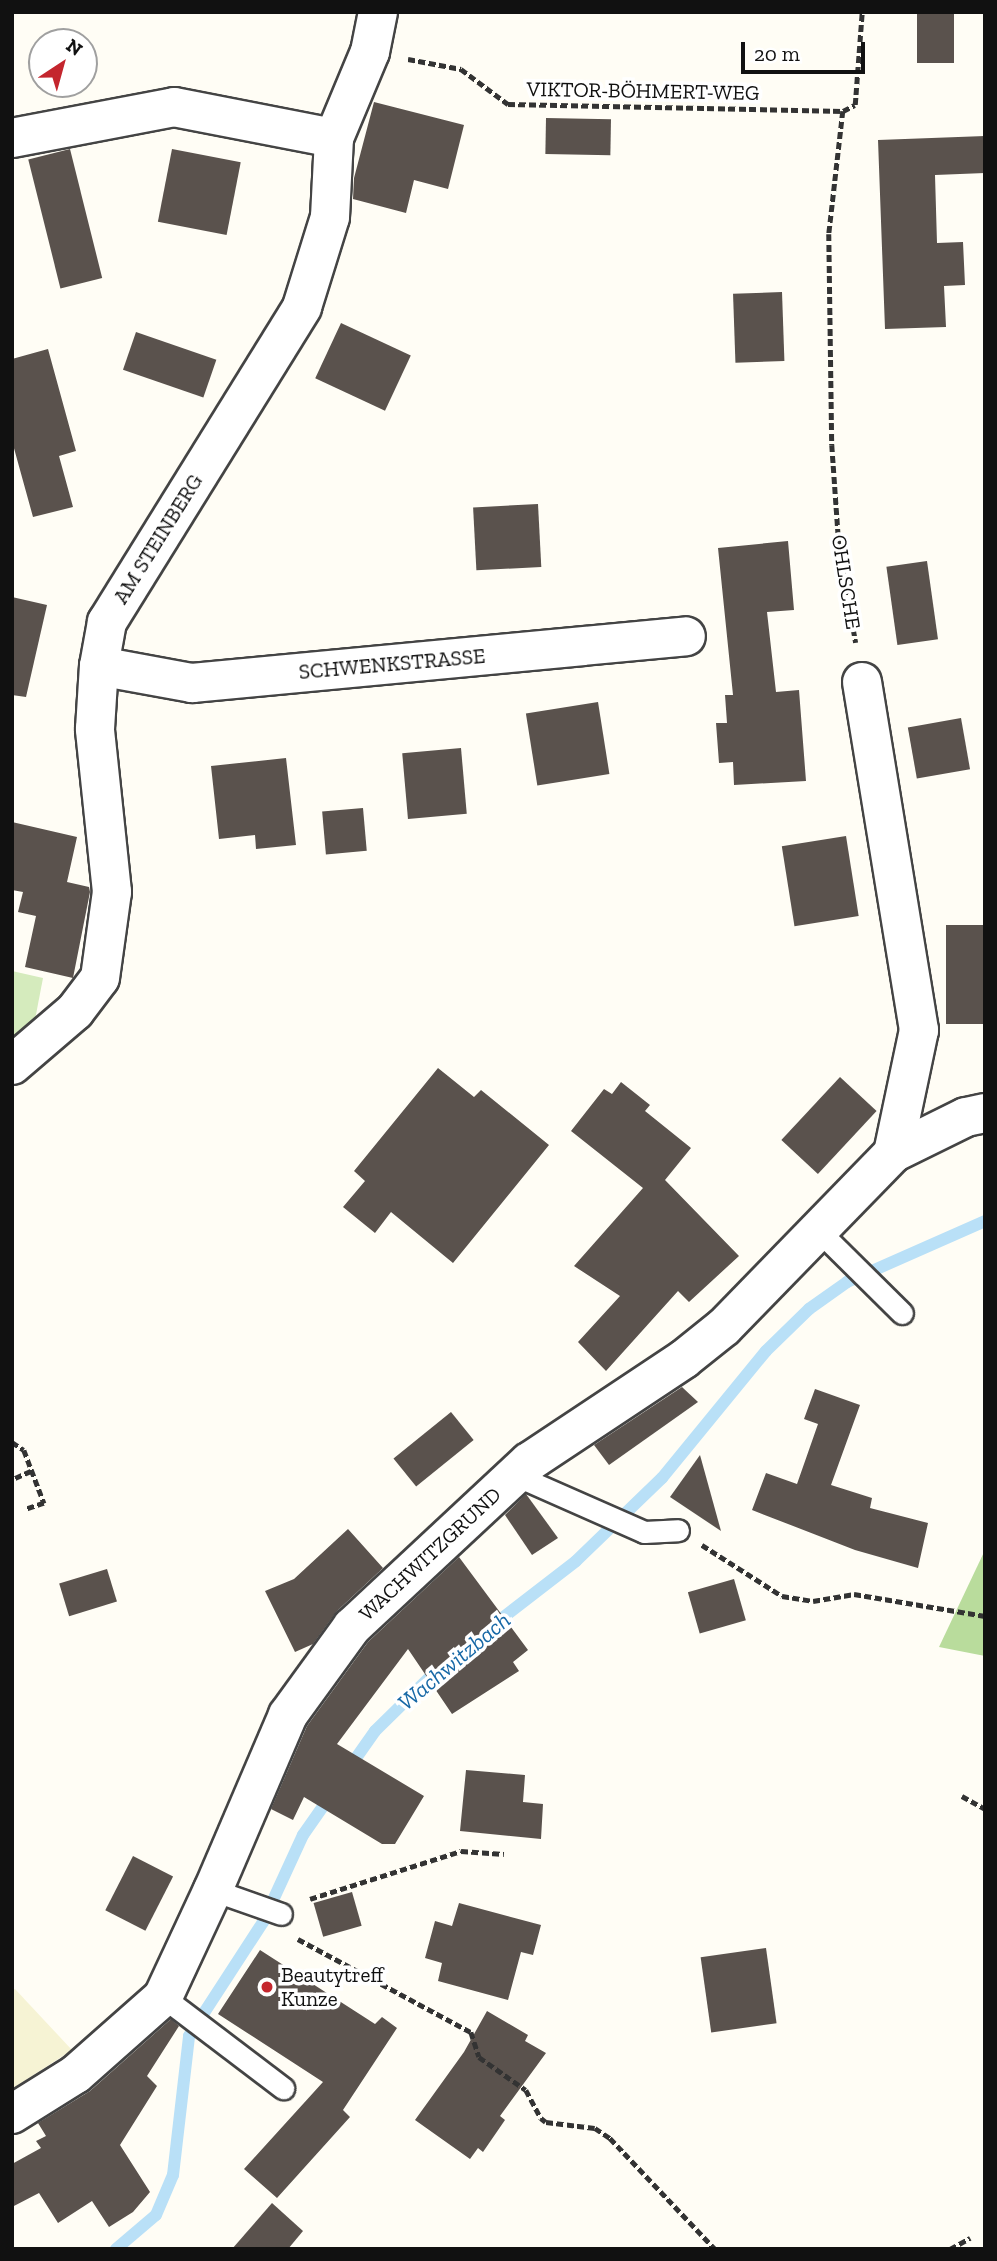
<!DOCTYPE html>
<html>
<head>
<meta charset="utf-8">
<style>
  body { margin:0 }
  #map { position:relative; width:997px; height:2261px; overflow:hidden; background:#fffdf5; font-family:"Zilla Slab",serif }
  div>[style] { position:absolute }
  .farmland>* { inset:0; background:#f6f3d4 }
  .green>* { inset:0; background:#d5ebbd }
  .forest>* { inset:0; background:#b9dc9c }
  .stream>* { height:12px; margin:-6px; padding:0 6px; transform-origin:6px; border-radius:6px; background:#b9e0f7 }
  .building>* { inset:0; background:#5a524d; transform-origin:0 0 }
  .path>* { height:4.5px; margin-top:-2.25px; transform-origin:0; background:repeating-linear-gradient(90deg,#333 0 7px,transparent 0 10.5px) }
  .roads { filter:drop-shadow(2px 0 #444) drop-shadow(-2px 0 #444) drop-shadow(0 2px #444) drop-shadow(0 -2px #444) }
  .lane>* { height:21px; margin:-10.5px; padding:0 10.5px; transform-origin:10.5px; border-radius:10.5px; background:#fff }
  .street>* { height:38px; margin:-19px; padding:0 19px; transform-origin:19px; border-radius:19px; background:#fff }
  .dots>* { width:19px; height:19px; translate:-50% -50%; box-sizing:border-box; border:4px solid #fff; border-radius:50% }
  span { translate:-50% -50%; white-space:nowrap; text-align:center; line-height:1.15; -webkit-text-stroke:7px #fff; paint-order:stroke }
  .street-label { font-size:21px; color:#111 }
  .poi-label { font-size:21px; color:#111 }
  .left { translate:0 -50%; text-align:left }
  .water-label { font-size:23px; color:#1768a6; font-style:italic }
  .frame { position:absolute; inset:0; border:14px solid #111; pointer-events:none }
  .north { position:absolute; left:28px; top:28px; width:70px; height:70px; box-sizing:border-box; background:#fff; border:2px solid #a0a0a0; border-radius:50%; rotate:36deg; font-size:19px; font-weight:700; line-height:28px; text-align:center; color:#111 }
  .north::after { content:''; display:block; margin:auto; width:24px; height:32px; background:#c4262e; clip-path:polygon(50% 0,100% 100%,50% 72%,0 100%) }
  .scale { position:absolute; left:741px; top:42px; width:124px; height:32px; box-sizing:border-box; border:4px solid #111; border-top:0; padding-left:9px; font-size:21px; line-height:24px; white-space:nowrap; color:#111; -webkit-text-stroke:5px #fff; paint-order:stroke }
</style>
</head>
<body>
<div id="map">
  <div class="farmland">
    <i style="clip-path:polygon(15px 1989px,72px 2050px,12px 2089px,12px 1990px)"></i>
  </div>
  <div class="green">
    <i style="clip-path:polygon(12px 971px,43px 978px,34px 1025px,12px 1046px)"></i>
  </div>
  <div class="forest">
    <i style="clip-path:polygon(985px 1550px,985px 1656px,939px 1647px)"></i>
  </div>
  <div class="stream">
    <i style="left:492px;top:1626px;width:106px;rotate:-37.7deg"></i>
    <i style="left:576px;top:1561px;width:120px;rotate:-44deg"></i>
    <i style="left:662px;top:1478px;width:164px;rotate:-50.7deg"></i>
    <i style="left:766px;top:1351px;width:60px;rotate:-44.3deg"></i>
    <i style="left:809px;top:1309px;width:47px;rotate:-35.4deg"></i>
    <i style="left:847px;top:1282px;width:151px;rotate:-23.8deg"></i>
    <i style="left:349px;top:1768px;width:45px;rotate:-54.9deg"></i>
    <i style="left:375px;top:1731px;width:90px;rotate:-44.5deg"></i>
    <i style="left:116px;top:2249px;width:52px;rotate:-40.4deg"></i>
    <i style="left:156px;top:2215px;width:43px;rotate:-67deg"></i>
    <i style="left:173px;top:2175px;width:140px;rotate:-83.4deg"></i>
    <i style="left:189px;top:2036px;width:136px;rotate:-57deg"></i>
    <i style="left:263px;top:1922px;width:96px;rotate:-65.3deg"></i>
    <i style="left:303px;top:1835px;width:49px;rotate:-55deg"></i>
  </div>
  <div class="building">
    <i style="left:917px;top:12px;width:37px;height:51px"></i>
    <i style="clip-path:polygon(374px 102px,464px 125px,448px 189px,414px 180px,406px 213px,353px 199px,354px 178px)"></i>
    <i style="left:546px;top:118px;width:65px;height:36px;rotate:1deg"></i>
    <i style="clip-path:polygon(985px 136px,985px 173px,935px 175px,937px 243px,963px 242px,965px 285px,944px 286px,946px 327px,885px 329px,878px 140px)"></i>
    <i style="left:70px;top:149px;width:133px;height:43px;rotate:76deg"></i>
    <i style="left:172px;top:149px;width:70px;height:74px;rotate:11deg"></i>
    <i style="left:782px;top:292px;width:69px;height:49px;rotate:88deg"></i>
    <i style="left:341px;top:323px;width:77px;height:61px;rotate:25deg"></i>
    <i style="left:136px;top:332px;width:85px;height:40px;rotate:19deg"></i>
    <i style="clip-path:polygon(48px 349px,76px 451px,59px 456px,73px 507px,33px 517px,12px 441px,12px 359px)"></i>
    <i style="left:538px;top:504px;width:63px;height:65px;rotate:87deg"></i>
    <i style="clip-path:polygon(788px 541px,794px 610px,767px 612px,776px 692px,799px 690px,806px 781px,734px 785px,733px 762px,719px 763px,716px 723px,727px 723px,725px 695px,733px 695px,718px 548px)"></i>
    <i style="left:927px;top:561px;width:79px;height:41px;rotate:82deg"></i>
    <i style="clip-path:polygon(12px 597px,47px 605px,26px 697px,12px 695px)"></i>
    <i style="left:598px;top:702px;width:73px;height:73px;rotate:81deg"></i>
    <i style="left:961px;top:718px;width:52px;height:54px;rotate:80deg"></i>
    <i style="left:461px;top:748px;width:66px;height:59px;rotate:85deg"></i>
    <i style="clip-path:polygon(286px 758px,296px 845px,256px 849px,255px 835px,219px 839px,211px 766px)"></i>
    <i style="left:363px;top:808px;width:43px;height:41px;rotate:85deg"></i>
    <i style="clip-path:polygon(12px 822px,77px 837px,67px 882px,89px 887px,90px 892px,73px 978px,25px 967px,36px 916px,18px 912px,23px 892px,12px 890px)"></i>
    <i style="left:846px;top:836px;width:81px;height:65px;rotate:81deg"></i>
    <i style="left:985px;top:925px;width:99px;height:39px;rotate:90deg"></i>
    <i style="clip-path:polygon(438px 1068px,474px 1097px,481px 1090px,549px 1145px,453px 1263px,391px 1212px,375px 1233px,343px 1207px,365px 1181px,354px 1171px)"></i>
    <i style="left:840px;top:1077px;width:50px;height:86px;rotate:43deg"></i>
    <i style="clip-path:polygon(621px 1082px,650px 1105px,645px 1111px,691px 1148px,665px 1180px,739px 1256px,689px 1302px,678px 1291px,606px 1371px,578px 1342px,620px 1296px,574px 1266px,643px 1188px,571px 1131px,604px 1089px,612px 1094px)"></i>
    <i style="clip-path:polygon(682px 1387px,698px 1402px,609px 1465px,594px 1445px)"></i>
    <i style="clip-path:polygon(815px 1389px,860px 1405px,831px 1485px,872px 1498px,870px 1508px,928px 1523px,918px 1568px,855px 1550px,752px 1510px,766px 1473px,797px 1484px,818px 1424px,804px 1419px)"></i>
    <i style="left:451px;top:1412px;width:36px;height:74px;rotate:51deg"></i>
    <i style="clip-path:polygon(700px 1455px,721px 1531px,670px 1497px)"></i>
    <i style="clip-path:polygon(526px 1494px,558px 1538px,532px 1555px,505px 1515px)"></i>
    <i style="clip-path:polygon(348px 1529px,383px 1568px,337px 1611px,313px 1644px,295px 1652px,265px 1591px,294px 1579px)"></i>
    <i style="clip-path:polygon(459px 1557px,528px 1650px,513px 1662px,519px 1671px,452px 1714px,408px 1649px,337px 1744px,424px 1796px,395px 1844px,382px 1844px,304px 1797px,293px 1820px,271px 1809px,307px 1726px,368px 1642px)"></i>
    <i style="left:107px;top:1569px;width:34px;height:50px;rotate:73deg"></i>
    <i style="left:734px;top:1579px;width:43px;height:48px;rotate:74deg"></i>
    <i style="clip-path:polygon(466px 1770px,525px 1775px,523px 1802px,543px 1804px,541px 1839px,460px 1831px)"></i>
    <i style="left:133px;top:1856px;width:45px;height:61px;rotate:27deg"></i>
    <i style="left:352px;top:1892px;width:35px;height:40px;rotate:74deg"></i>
    <i style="clip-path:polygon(459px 1903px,541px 1925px,533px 1955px,521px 1952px,508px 2000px,438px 1981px,442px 1963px,425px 1958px,435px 1921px,452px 1926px)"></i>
    <i style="left:766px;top:1948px;width:76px;height:66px;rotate:82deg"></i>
    <i style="clip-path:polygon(260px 1950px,375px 2024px,382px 2017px,397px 2028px,343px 2110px,350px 2117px,277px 2198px,244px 2169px,323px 2082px,218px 2014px)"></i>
    <i style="clip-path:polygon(487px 2011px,528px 2035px,525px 2041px,546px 2053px,500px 2116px,505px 2120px,483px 2152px,478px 2148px,470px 2159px,415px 2120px,464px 2052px)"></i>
    <i style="clip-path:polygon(171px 2019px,179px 2026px,147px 2076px,157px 2086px,120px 2145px,150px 2192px,133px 2212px,109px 2227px,92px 2201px,58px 2223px,39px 2193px,12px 2207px,12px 2164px,41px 2148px,36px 2141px,46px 2136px,38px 2123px,90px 2091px)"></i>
    <i style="clip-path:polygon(272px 2203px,303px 2231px,288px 2249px,232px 2249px)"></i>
  </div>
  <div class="path">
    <i style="left:408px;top:59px;width:54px;rotate:10.7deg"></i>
    <i style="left:461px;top:69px;width:59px;rotate:36.7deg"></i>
    <i style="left:508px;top:104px;width:335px;rotate:1.2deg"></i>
    <i style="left:843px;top:111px;width:13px;rotate:-27deg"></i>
    <i style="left:855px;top:105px;width:93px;rotate:-85.7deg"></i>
    <i style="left:843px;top:111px;width:124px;rotate:96.5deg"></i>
    <i style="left:829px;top:234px;width:211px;rotate:89.2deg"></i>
    <i style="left:832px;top:445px;width:101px;rotate:86deg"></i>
    <i style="left:839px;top:546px;width:98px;rotate:80.1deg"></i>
    <i style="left:12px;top:1442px;width:14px;rotate:34deg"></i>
    <i style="left:24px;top:1450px;width:57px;rotate:69.3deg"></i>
    <i style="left:44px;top:1503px;width:18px;rotate:161deg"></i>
    <i style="left:15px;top:1478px;width:20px;rotate:-24deg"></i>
    <i style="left:702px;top:1545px;width:95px;rotate:32.5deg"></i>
    <i style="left:782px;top:1596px;width:31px;rotate:9deg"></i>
    <i style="left:813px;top:1601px;width:42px;rotate:-9.7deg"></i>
    <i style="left:854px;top:1594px;width:133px;rotate:9.5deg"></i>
    <i style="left:962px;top:1796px;width:26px;rotate:29deg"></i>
    <i style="left:310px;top:1899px;width:158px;rotate:-17.6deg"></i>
    <i style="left:461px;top:1851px;width:43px;rotate:4deg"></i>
    <i style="left:298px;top:1939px;width:196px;rotate:28.3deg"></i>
    <i style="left:471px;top:2032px;width:26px;rotate:72deg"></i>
    <i style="left:479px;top:2057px;width:57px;rotate:35.1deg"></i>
    <i style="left:526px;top:2090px;width:32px;rotate:62deg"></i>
    <i style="left:541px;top:2118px;width:6px;rotate:39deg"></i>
    <i style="left:546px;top:2122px;width:49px;rotate:7deg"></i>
    <i style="left:595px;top:2128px;width:18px;rotate:34deg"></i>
    <i style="left:610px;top:2138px;width:153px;rotate:46.6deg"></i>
    <i style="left:950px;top:2249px;width:23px;rotate:-29deg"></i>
  </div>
  <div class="roads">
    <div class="lane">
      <i style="left:818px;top:1230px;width:118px;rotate:44.7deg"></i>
      <i style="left:515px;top:1475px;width:141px;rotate:23.8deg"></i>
      <i style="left:644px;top:1532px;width:34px;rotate:-3deg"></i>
      <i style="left:213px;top:1890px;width:72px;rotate:19.4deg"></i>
      <i style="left:163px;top:1997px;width:151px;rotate:37.2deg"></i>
    </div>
    <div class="street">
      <i style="left:12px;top:138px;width:165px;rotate:-10.8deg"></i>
      <i style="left:174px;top:107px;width:163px;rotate:11deg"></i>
      <i style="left:99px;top:666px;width:95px;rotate:10.4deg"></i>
      <i style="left:192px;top:683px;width:496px;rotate:-5.4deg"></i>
      <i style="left:862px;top:682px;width:353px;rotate:80.7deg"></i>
      <i style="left:919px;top:1030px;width:126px;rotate:101.9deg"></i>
      <i style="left:12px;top:1065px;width:83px;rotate:-40.6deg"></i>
      <i style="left:75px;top:1011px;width:41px;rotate:-52.9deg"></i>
      <i style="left:100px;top:978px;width:87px;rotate:-82.1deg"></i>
      <i style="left:112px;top:892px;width:164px;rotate:-96deg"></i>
      <i style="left:95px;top:729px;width:63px;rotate:-86.4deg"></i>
      <i style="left:99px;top:666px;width:45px;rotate:-79.7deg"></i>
      <i style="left:107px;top:622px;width:370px;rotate:-58.2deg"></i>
      <i style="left:302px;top:307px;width:94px;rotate:-72.7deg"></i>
      <i style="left:330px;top:217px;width:79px;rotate:-87.1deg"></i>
      <i style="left:334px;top:138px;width:93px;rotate:-67.3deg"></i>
      <i style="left:370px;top:52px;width:41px;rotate:-78.7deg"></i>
      <i style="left:12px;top:2114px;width:75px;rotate:-32deg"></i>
      <i style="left:76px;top:2074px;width:116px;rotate:-41.5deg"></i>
      <i style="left:163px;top:1997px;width:118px;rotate:-65deg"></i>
      <i style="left:213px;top:1890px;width:190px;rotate:-66.8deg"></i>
      <i style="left:288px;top:1715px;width:109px;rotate:-54deg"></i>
      <i style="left:352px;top:1627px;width:242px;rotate:-43deg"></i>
      <i style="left:529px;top:1462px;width:186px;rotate:-33.6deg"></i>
      <i style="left:684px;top:1359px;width:51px;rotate:-38.7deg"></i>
      <i style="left:724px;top:1327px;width:243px;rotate:-45.8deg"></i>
      <i style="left:893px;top:1153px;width:81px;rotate:-26.3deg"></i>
      <i style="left:966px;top:1117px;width:19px;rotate:-12deg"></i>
    </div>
  </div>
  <div class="dots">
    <i style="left:267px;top:1987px;background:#c4262e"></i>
  </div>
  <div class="street-label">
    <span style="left:643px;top:91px;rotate:1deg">VIKTOR-BÖHMERT-WEG</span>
    <span style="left:158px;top:539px;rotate:-58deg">AM STEINBERG</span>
    <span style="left:846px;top:582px;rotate:81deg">OHLSCHE</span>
    <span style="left:392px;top:664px;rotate:-5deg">SCHWENKSTRASSE</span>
    <span style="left:430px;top:1554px;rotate:-43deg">WACHWITZGRUND</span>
  </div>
  <div class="poi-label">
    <span class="left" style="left:281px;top:1987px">Beautytreff<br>Kunze</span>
  </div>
  <div class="water-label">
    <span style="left:454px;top:1661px;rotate:-40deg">Wachwitzbach</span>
  </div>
  <div class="frame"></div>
  <div class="north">N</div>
  <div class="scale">20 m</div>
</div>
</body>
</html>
